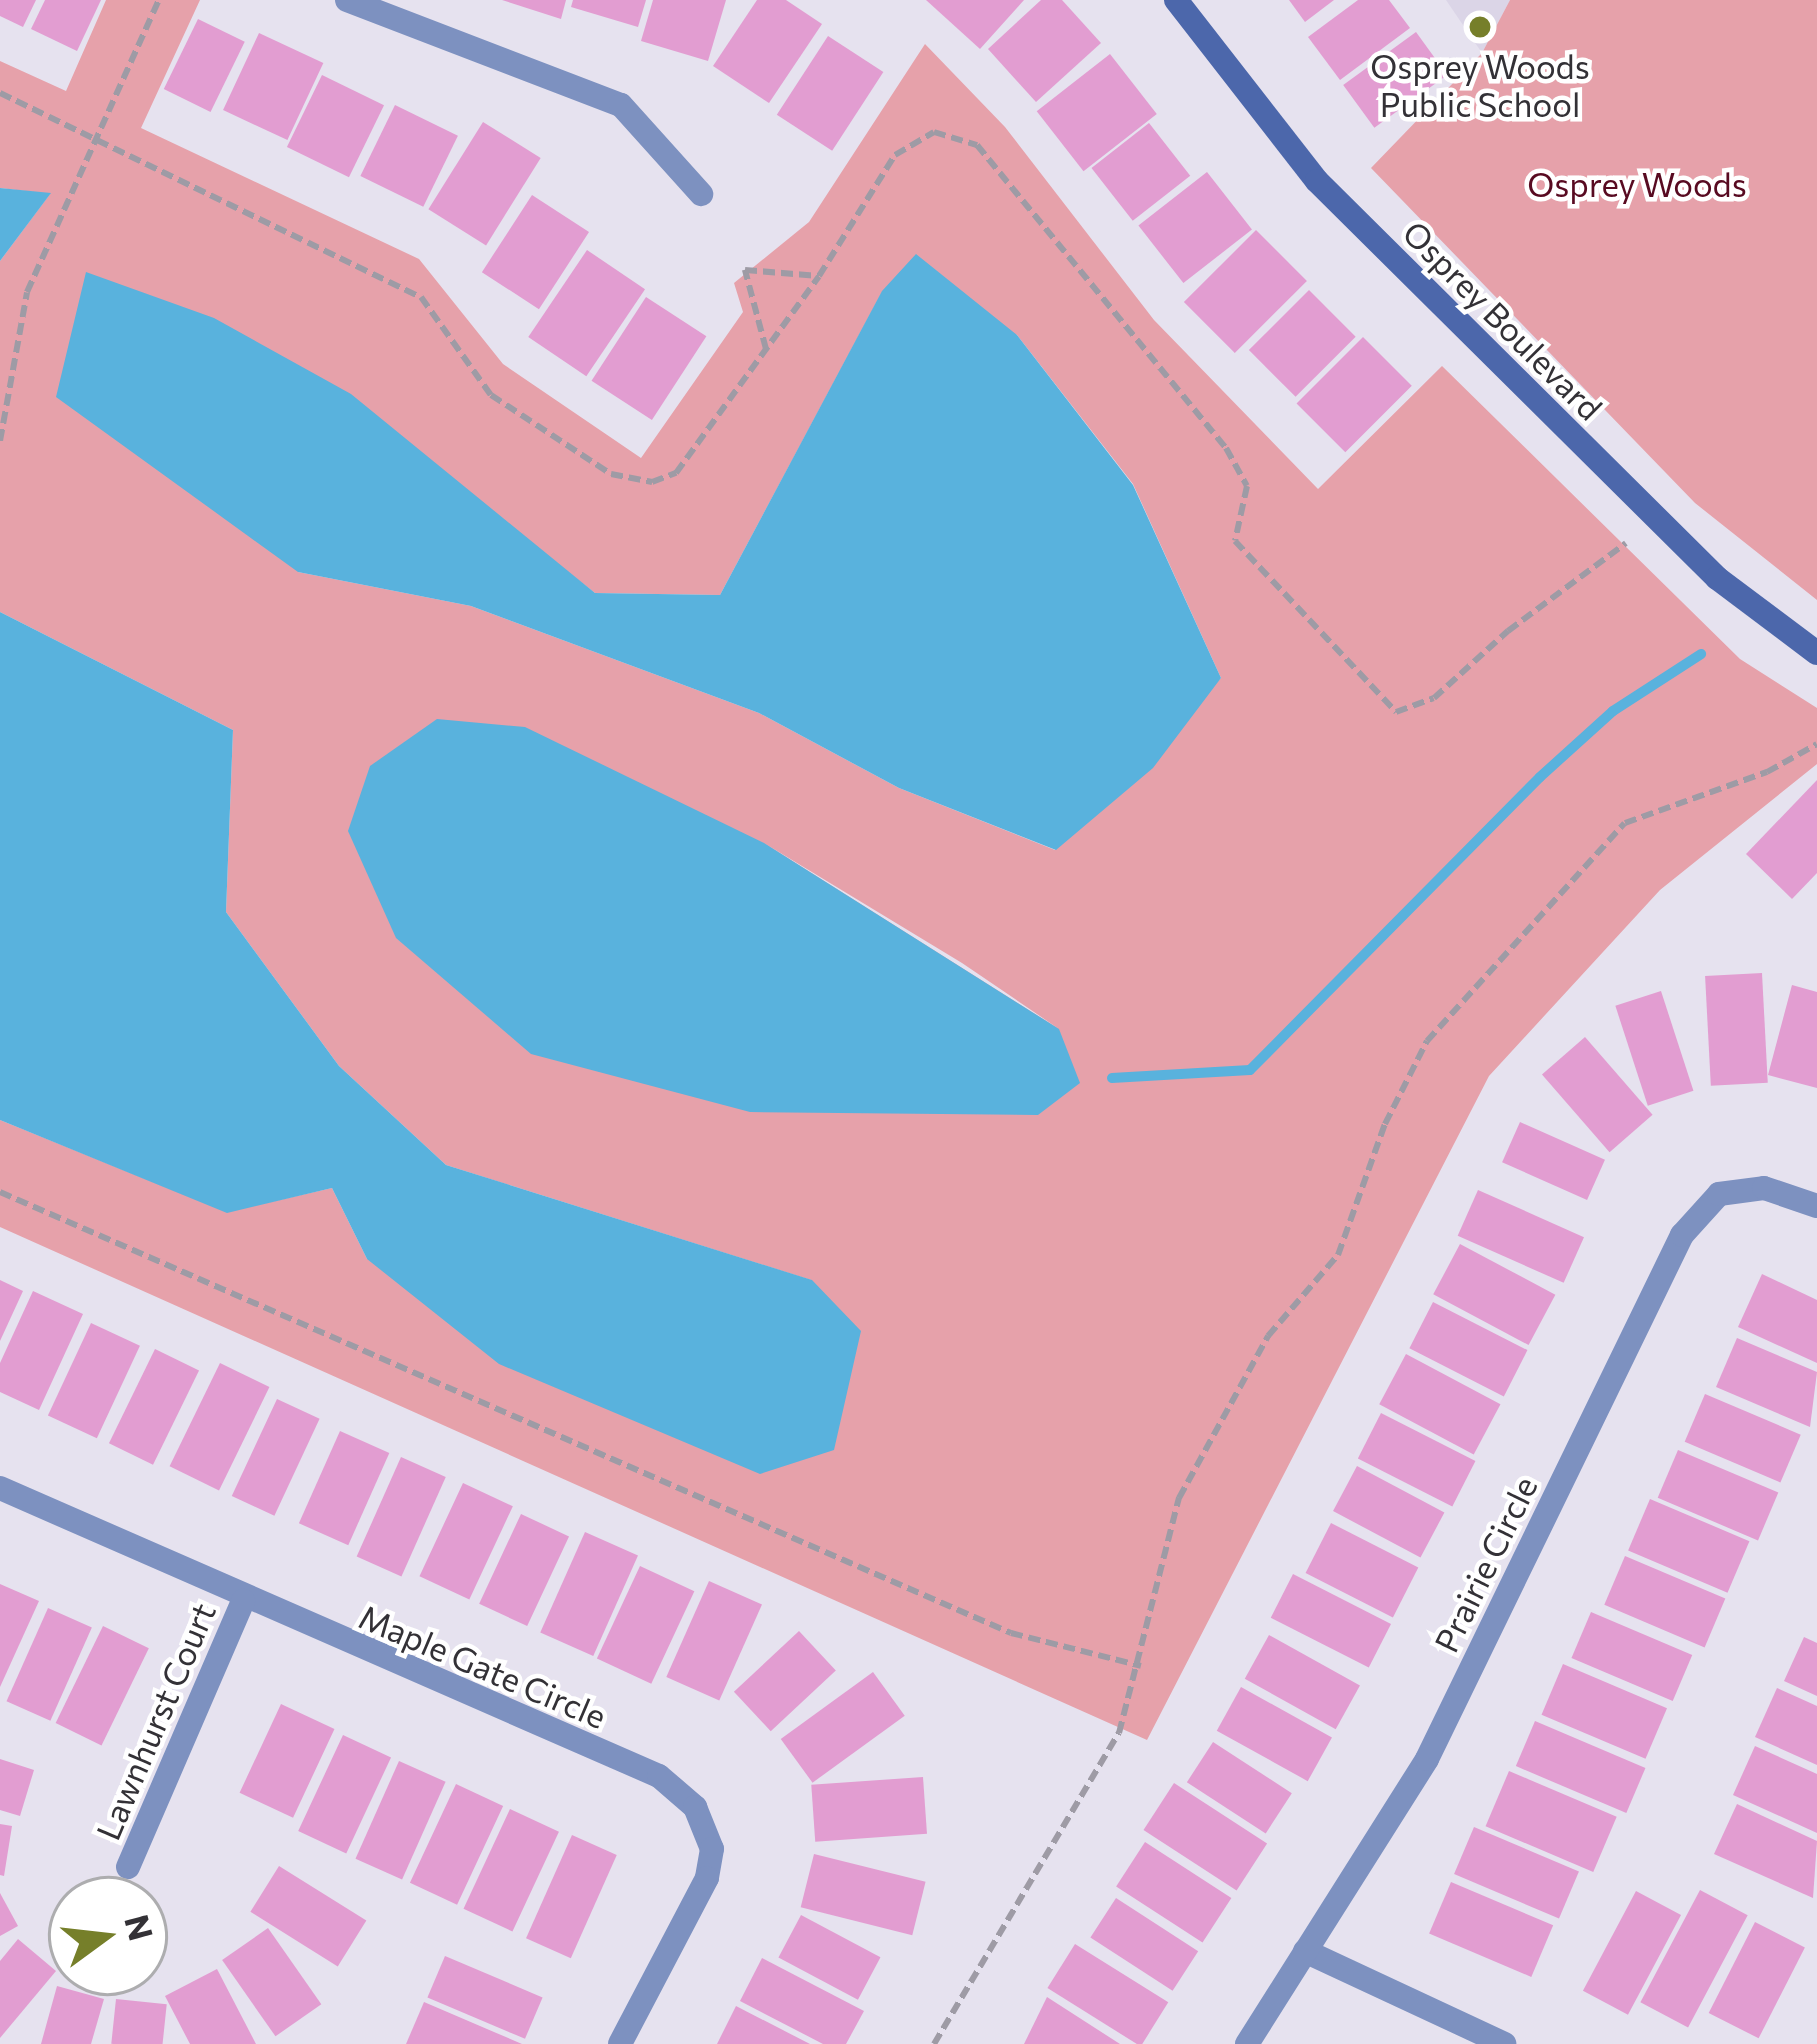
<!DOCTYPE html>
<html>
<head>
<meta charset="utf-8">
<style>
  body { margin:0 }
  #map { position:relative; width:1817px; height:2044px; overflow:hidden; background:#e6e2ef; font-family:Commissioner,sans-serif }
  div>[style] { position:absolute }
  .built>* { inset:0; background:#dbd5e7 }
  .green>* { inset:0; background:#e6a1aa }
  .water>* { inset:0; background:#59b2dd }
  .stream>* { height:10px; margin:-5px; padding:0 5px; transform-origin:5px; border-radius:5px; background:#59b2dd }
  .building>* { inset:0; background:#e29dd1; transform-origin:0 0 }
  .path>* { height:6px; margin-top:-3px; transform-origin:0; background:repeating-linear-gradient(90deg,#9e9ba5 0 12px,transparent 0 18px) }
  .street>* { height:24px; margin:-12px; padding:0 12px; transform-origin:12px; border-radius:12px; background:#7d91c0 }
  .secondary>* { height:24px; margin:-12px; padding:0 12px; transform-origin:12px; border-radius:12px; background:#4c67ab }
  .dots>* { width:33px; height:33px; translate:-50% -50%; box-sizing:border-box; border:6px solid #fff; border-radius:50% }
  span { translate:-50% -50%; white-space:nowrap; text-align:center; line-height:1.15; -webkit-text-stroke:9px #fff; paint-order:stroke }
  .poi-label { font-size:33px; color:#333136 }
  .park-label { font-size:33px; color:#580a21 }
  .street-label { font-size:33px; color:#333136 }
  .north { position:absolute; left:48px; top:1876px; width:120px; height:120px; box-sizing:border-box; background:#fff; border:3px solid #adadaf; border-radius:50%; rotate:75deg; font-size:33px; font-weight:700; line-height:48px; text-align:center; color:#333136 }
  .north::after { content:''; display:block; margin:auto; width:42px; height:54px; background:#767f2a; clip-path:polygon(50% 0,100% 100%,50% 72%,0 100%) }
</style>
</head>
<body>
<div id="map">
  <div class="built">
    <i style="clip-path:polygon(1446px 0,1510px 0,1482px 53px)"></i>
  </div>
  <div class="green">
    <i style="clip-path:polygon(evenodd,106px 0,200px 0,141px 128px,419px 259px,503px 364px,641px 458px,743px 312px,734px 283px,809px 222px,925px 44px,1005px 127px,1154px 320px,1318px 489px,1442px 366px,1740px 659px,1817px 708px,1817px 764px,1660px 890px,1489px 1076px,1147px 1740px,0 1227px,0 1120px,227px 1212px,332px 1188px,367px 1259px,811px 1280px,446px 1165px,339px 1066px,226px 912px,233px 730px,0 612px,0 261px,50px 194px,0 188px,0 61px,66px 91px,106px 0,882px 292px,1017px 335px,1133px 484px,1221px 678px,1055px 850px,899px 788px,759px 713px,471px 606px,298px 572px,495px 515px,595px 593px,720px 595px,882px 292px,106px 0,764px 843px,962px 963px,1059px 1029px,764px 843px)"></i>
    <i style="clip-path:polygon(1510px 0,1817px 0,1817px 600px,1695px 503px,1371px 168px,1482px 53px)"></i>
  </div>
  <div class="water">
    <i style="clip-path:polygon(0 188px,51px 193px,0 261px)"></i>
    <i style="clip-path:polygon(916px 254px,1017px 335px,1133px 485px,1221px 678px,1153px 768px,1056px 850px,899px 788px,759px 713px,471px 606px,298px 572px,56px 397px,86px 272px,214px 318px,351px 394px,595px 593px,720px 595px,882px 291px)"></i>
    <i style="clip-path:polygon(0 612px,233px 730px,226px 912px,339px 1066px,446px 1165px,812px 1280px,861px 1331px,834px 1450px,760px 1474px,499px 1364px,367px 1259px,332px 1188px,227px 1213px,0 1120px)"></i>
    <i style="clip-path:polygon(437px 719px,525px 727px,764px 843px,1059px 1029px,1080px 1083px,1038px 1115px,750px 1112px,531px 1054px,396px 938px,348px 831px,370px 766px)"></i>
  </div>
  <div class="stream">
    <i style="left:1112px;top:1078px;width:138px;rotate:-3.3deg"></i>
    <i style="left:1250px;top:1070px;width:412px;rotate:-45.3deg"></i>
    <i style="left:1540px;top:777px;width:98px;rotate:-42.1deg"></i>
    <i style="left:1613px;top:711px;width:105px;rotate:-32.9deg"></i>
  </div>
  <div class="building">
    <i style="clip-path:polygon(0 0,36px 0,23px 27px,0 16px)"></i>
    <i style="clip-path:polygon(45px 0,101px 0,77px 51px,31px 29px)"></i>
    <i style="clip-path:polygon(502px 0,566px 0,561px 19px)"></i>
    <i style="clip-path:polygon(573px 0,646px 0,638px 27px,571px 7px)"></i>
    <i style="clip-path:polygon(653px 0,726px 0,708px 61px,641px 41px)"></i>
    <i style="clip-path:polygon(757px 0,786px 0,822px 24px,769px 103px,713px 66px)"></i>
    <i style="clip-path:polygon(926px 0,1024px 0,980px 49px)"></i>
    <i style="clip-path:polygon(1041px 0,1062px 0,1101px 43px,1036px 102px,988px 49px)"></i>
    <i style="clip-path:polygon(1289px 0,1334px 0,1305px 22px)"></i>
    <i style="clip-path:polygon(1358px 0,1389px 0,1410px 28px,1340px 80px,1308px 37px)"></i>
    <i style="left:198px;top:19px;width:52px;height:78px;rotate:26deg"></i>
    <i style="left:1416px;top:32px;width:53px;height:90px;rotate:54deg"></i>
    <i style="left:259px;top:33px;width:71px;height:85px;rotate:25deg"></i>
    <i style="left:828px;top:36px;width:66px;height:94px;rotate:33deg"></i>
    <i style="left:1110px;top:54px;width:76px;height:93px;rotate:52deg"></i>
    <i style="left:322px;top:75px;width:69px;height:80px;rotate:26deg"></i>
    <i style="left:395px;top:105px;width:70px;height:79px;rotate:26deg"></i>
    <i style="left:483px;top:122px;width:68px;height:103px;rotate:32deg"></i>
    <i style="left:1149px;top:123px;width:67px;height:73px;rotate:52deg"></i>
    <i style="left:1207px;top:172px;width:73px;height:87px;rotate:52deg"></i>
    <i style="left:532px;top:195px;width:68px;height:92px;rotate:33deg"></i>
    <i style="left:1256px;top:230px;width:72px;height:102px;rotate:45deg"></i>
    <i style="left:587px;top:250px;width:70px;height:105px;rotate:34deg"></i>
    <i style="left:1309px;top:290px;width:66px;height:85px;rotate:45deg"></i>
    <i style="left:646px;top:297px;width:72px;height:100px;rotate:33deg"></i>
    <i style="left:1363px;top:337px;width:69px;height:94px;rotate:45deg"></i>
    <i style="clip-path:polygon(1817px 780px,1817px 873px,1792px 899px,1746px 854px)"></i>
    <i style="left:1762px;top:973px;width:110px;height:57px;rotate:87deg"></i>
    <i style="clip-path:polygon(1792px 985px,1817px 992px,1817px 1088px,1768px 1075px)"></i>
    <i style="left:1661px;top:991px;width:105px;height:48px;rotate:72deg"></i>
    <i style="left:1585px;top:1037px;width:103px;height:57px;rotate:49deg"></i>
    <i style="left:1520px;top:1122px;width:93px;height:44px;rotate:24deg"></i>
    <i style="left:1478px;top:1190px;width:116px;height:50px;rotate:24deg"></i>
    <i style="left:1460px;top:1244px;width:108px;height:57px;rotate:28deg"></i>
    <i style="clip-path:polygon(1762px 1274px,1817px 1300px,1817px 1363px,1738px 1327px)"></i>
    <i style="clip-path:polygon(0 1280px,23px 1291px,0 1341px)"></i>
    <i style="clip-path:polygon(33px 1291px,83px 1314px,39px 1410px,0 1392px,0 1363px)"></i>
    <i style="left:1433px;top:1302px;width:106px;height:52px;rotate:27deg"></i>
    <i style="left:91px;top:1323px;width:54px;height:102px;rotate:25deg"></i>
    <i style="clip-path:polygon(1737px 1338px,1817px 1372px,1810px 1427px,1716px 1387px)"></i>
    <i style="left:155px;top:1349px;width:49px;height:105px;rotate:26deg"></i>
    <i style="left:1406px;top:1354px;width:107px;height:57px;rotate:28deg"></i>
    <i style="left:220px;top:1363px;width:55px;height:115px;rotate:26deg"></i>
    <i style="left:1705px;top:1394px;width:104px;height:52px;rotate:23deg"></i>
    <i style="left:277px;top:1399px;width:47px;height:107px;rotate:25deg"></i>
    <i style="left:1381px;top:1413px;width:106px;height:51px;rotate:27deg"></i>
    <i style="left:340px;top:1431px;width:54px;height:101px;rotate:24deg"></i>
    <i style="left:1678px;top:1450px;width:109px;height:52px;rotate:23deg"></i>
    <i style="left:401px;top:1457px;width:49px;height:109px;rotate:24deg"></i>
    <i style="left:1357px;top:1466px;width:99px;height:51px;rotate:28deg"></i>
    <i style="left:463px;top:1483px;width:55px;height:103px;rotate:25deg"></i>
    <i style="left:1650px;top:1499px;width:108px;height:56px;rotate:23deg"></i>
    <i style="left:521px;top:1514px;width:53px;height:99px;rotate:25deg"></i>
    <i style="left:1331px;top:1523px;width:98px;height:56px;rotate:27deg"></i>
    <i style="left:585px;top:1532px;width:58px;height:110px;rotate:24deg"></i>
    <i style="left:1625px;top:1556px;width:109px;height:53px;rotate:23deg"></i>
    <i style="left:640px;top:1566px;width:60px;height:102px;rotate:25deg"></i>
    <i style="left:1293px;top:1574px;width:110px;height:49px;rotate:27deg"></i>
    <i style="left:709px;top:1581px;width:58px;height:105px;rotate:24deg"></i>
    <i style="clip-path:polygon(0 1584px,39px 1601px,0 1687px)"></i>
    <i style="left:48px;top:1608px;width:48px;height:102px;rotate:24deg"></i>
    <i style="left:1591px;top:1612px;width:110px;height:50px;rotate:23deg"></i>
    <i style="left:103px;top:1626px;width:51px;height:108px;rotate:26deg"></i>
    <i style="left:799px;top:1631px;width:54px;height:89px;rotate:47deg"></i>
    <i style="left:1269px;top:1635px;width:104px;height:50px;rotate:29deg"></i>
    <i style="clip-path:polygon(1804px 1637px,1817px 1643px,1817px 1696px,1784px 1681px)"></i>
    <i style="left:1563px;top:1664px;width:113px;height:55px;rotate:23deg"></i>
    <i style="left:873px;top:1672px;width:54px;height:114px;rotate:54deg"></i>
    <i style="left:1241px;top:1687px;width:104px;height:50px;rotate:29deg"></i>
    <i style="clip-path:polygon(1777px 1688px,1817px 1706px,1817px 1765px,1755px 1737px)"></i>
    <i style="left:281px;top:1704px;width:59px;height:98px;rotate:25deg"></i>
    <i style="left:1535px;top:1721px;width:120px;height:49px;rotate:23deg"></i>
    <i style="left:343px;top:1735px;width:53px;height:106px;rotate:25deg"></i>
    <i style="left:1213px;top:1742px;width:94px;height:48px;rotate:33deg"></i>
    <i style="clip-path:polygon(1755px 1746px,1817px 1774px,1817px 1833px,1733px 1795px)"></i>
    <i style="clip-path:polygon(0 1759px,34px 1770px,20px 1816px,0 1810px)"></i>
    <i style="left:399px;top:1761px;width:51px;height:107px;rotate:24deg"></i>
    <i style="left:1509px;top:1771px;width:117px;height:60px;rotate:23deg"></i>
    <i style="left:923px;top:1777px;width:57px;height:112px;rotate:86deg"></i>
    <i style="left:1174px;top:1783px;width:111px;height:56px;rotate:33deg"></i>
    <i style="left:456px;top:1784px;width:52px;height:109px;rotate:25deg"></i>
    <i style="clip-path:polygon(1737px 1804px,1817px 1841px,1813px 1898px,1714px 1854px)"></i>
    <i style="left:510px;top:1809px;width:54px;height:110px;rotate:25deg"></i>
    <i style="clip-path:polygon(0 1824px,12px 1826px,4px 1876px,0 1875px)"></i>
    <i style="left:1474px;top:1827px;width:114px;height:51px;rotate:23deg"></i>
    <i style="left:572px;top:1835px;width:49px;height:113px;rotate:24deg"></i>
    <i style="left:1145px;top:1842px;width:103px;height:53px;rotate:33deg"></i>
    <i style="left:814px;top:1854px;width:115px;height:55px;rotate:14deg"></i>
    <i style="left:279px;top:1866px;width:103px;height:54px;rotate:32deg"></i>
    <i style="left:1451px;top:1882px;width:111px;height:56px;rotate:23deg"></i>
    <i style="left:1700px;top:1890px;width:54px;height:127px;rotate:28deg"></i>
    <i style="left:1636px;top:1891px;width:51px;height:113px;rotate:28deg"></i>
    <i style="clip-path:polygon(0 1893px,18px 1926px,0 1936px)"></i>
    <i style="left:1116px;top:1898px;width:98px;height:47px;rotate:33deg"></i>
    <i style="left:801px;top:1915px;width:90px;height:48px;rotate:28deg"></i>
    <i style="left:1755px;top:1922px;width:56px;height:102px;rotate:27deg"></i>
    <i style="left:268px;top:1928px;width:93px;height:56px;rotate:55deg"></i>
    <i style="clip-path:polygon(18px 1939px,56px 1971px,0 2038px,0 1961px)"></i>
    <i style="left:1075px;top:1944px;width:110px;height:52px;rotate:32deg"></i>
    <i style="left:445px;top:1956px;width:106px;height:45px;rotate:23deg"></i>
    <i style="clip-path:polygon(762px 1958px,864px 2011px,846px 2044px,823px 2044px,740px 2001px)"></i>
    <i style="clip-path:polygon(217px 1969px,256px 2044px,190px 2044px,165px 1996px)"></i>
    <i style="clip-path:polygon(57px 1986px,104px 1999px,91px 2044px,41px 2044px)"></i>
    <i style="clip-path:polygon(1047px 1997px,1120px 2044px,1024px 2044px)"></i>
    <i style="left:116px;top:1999px;width:51px;height:45px;rotate:6deg"></i>
    <i style="clip-path:polygon(424px 2002px,522px 2044px,406px 2044px)"></i>
    <i style="clip-path:polygon(736px 2006px,810px 2044px,717px 2044px)"></i>
  </div>
  <div class="path">
    <i style="left:0;top:93px;width:468px;rotate:25.9deg"></i>
    <i style="left:421px;top:297px;width:120px;rotate:54.5deg"></i>
    <i style="left:491px;top:395px;width:144px;rotate:33.4deg"></i>
    <i style="left:611px;top:474px;width:42px;rotate:11deg"></i>
    <i style="left:652px;top:482px;width:26px;rotate:-21deg"></i>
    <i style="left:676px;top:473px;width:243px;rotate:-54deg"></i>
    <i style="left:819px;top:276px;width:143px;rotate:-57.9deg"></i>
    <i style="left:895px;top:155px;width:45px;rotate:-30.5deg"></i>
    <i style="left:934px;top:132px;width:45px;rotate:16.8deg"></i>
    <i style="left:977px;top:145px;width:392px;rotate:50.6deg"></i>
    <i style="left:1226px;top:448px;width:43px;rotate:61.1deg"></i>
    <i style="left:1247px;top:486px;width:56px;rotate:102.3deg"></i>
    <i style="left:1235px;top:541px;width:235px;rotate:46.7deg"></i>
    <i style="left:1396px;top:712px;width:40px;rotate:-20.2deg"></i>
    <i style="left:1434px;top:698px;width:100px;rotate:-42.2deg"></i>
    <i style="left:1508px;top:631px;width:147px;rotate:-36.7deg"></i>
    <i style="left:766px;top:349px;width:82px;rotate:-104.9deg"></i>
    <i style="left:745px;top:270px;width:74px;rotate:4.6deg"></i>
    <i style="left:0;top:441px;width:151px;rotate:-79.7deg"></i>
    <i style="left:27px;top:292px;width:320px;rotate:-65.7deg"></i>
    <i style="left:0;top:1192px;width:1103px;rotate:23.57deg"></i>
    <i style="left:1011px;top:1633px;width:134px;rotate:14.2deg"></i>
    <i style="left:934px;top:2044px;width:362px;rotate:-59.3deg"></i>
    <i style="left:1119px;top:1733px;width:243px;rotate:-75.7deg"></i>
    <i style="left:1179px;top:1498px;width:185px;rotate:-61.2deg"></i>
    <i style="left:1268px;top:1336px;width:107px;rotate:-49.2deg"></i>
    <i style="left:1338px;top:1255px;width:139px;rotate:-70.3deg"></i>
    <i style="left:1385px;top:1124px;width:93px;rotate:-63.2deg"></i>
    <i style="left:1427px;top:1041px;width:294px;rotate:-47.8deg"></i>
    <i style="left:1625px;top:823px;width:151px;rotate:-19.8deg"></i>
    <i style="left:1767px;top:772px;width:57px;rotate:-29.2deg"></i>
  </div>
  <div class="street">
    <i style="left:347px;top:0;width:293px;rotate:21deg"></i>
    <i style="left:621px;top:105px;width:120px;rotate:48deg"></i>
    <i style="left:0;top:1488px;width:719px;rotate:23.61deg"></i>
    <i style="left:659px;top:1776px;width:48px;rotate:40.7deg"></i>
    <i style="left:695px;top:1807px;width:45px;rotate:68deg"></i>
    <i style="left:712px;top:1849px;width:29px;rotate:100deg"></i>
    <i style="left:707px;top:1878px;width:187px;rotate:117.7deg"></i>
    <i style="left:128px;top:1867px;width:290px;rotate:-66.6deg"></i>
    <i style="left:1305px;top:1951px;width:220px;rotate:25deg"></i>
    <i style="left:1247px;top:2044px;width:337px;rotate:-57.7deg"></i>
    <i style="left:1427px;top:1759px;width:583px;rotate:-64.05deg"></i>
    <i style="left:1682px;top:1235px;width:55px;rotate:-47.9deg"></i>
    <i style="left:1719px;top:1194px;width:45px;rotate:-7.6deg"></i>
    <i style="left:1764px;top:1188px;width:56px;rotate:18.8deg"></i>
  </div>
  <div class="secondary">
    <i style="left:1176px;top:0;width:229px;rotate:52.1deg"></i>
    <i style="left:1317px;top:181px;width:564px;rotate:44.78deg"></i>
    <i style="left:1717px;top:578px;width:125px;rotate:36.9deg"></i>
  </div>
  <div class="dots">
    <i style="left:1480px;top:27px;background:#767f2a"></i>
  </div>
  <div class="poi-label">
    <span style="left:1480px;top:85px">Osprey Woods<br>Public School</span>
  </div>
  <div class="park-label">
    <span style="left:1637px;top:184px">Osprey Woods</span>
  </div>
  <div class="street-label">
    <span style="left:1503px;top:320px;rotate:45deg">Osprey Boulevard</span>
    <span style="left:1485px;top:1564px;rotate:-64deg">Prairie Circle</span>
    <span style="left:483px;top:1666px;rotate:23deg">Maple Gate Circle</span>
    <span style="left:155px;top:1721px;rotate:-67deg">Lawnhurst Court</span>
  </div>
  <div class="north">N</div>
</div>
</body>
</html>
